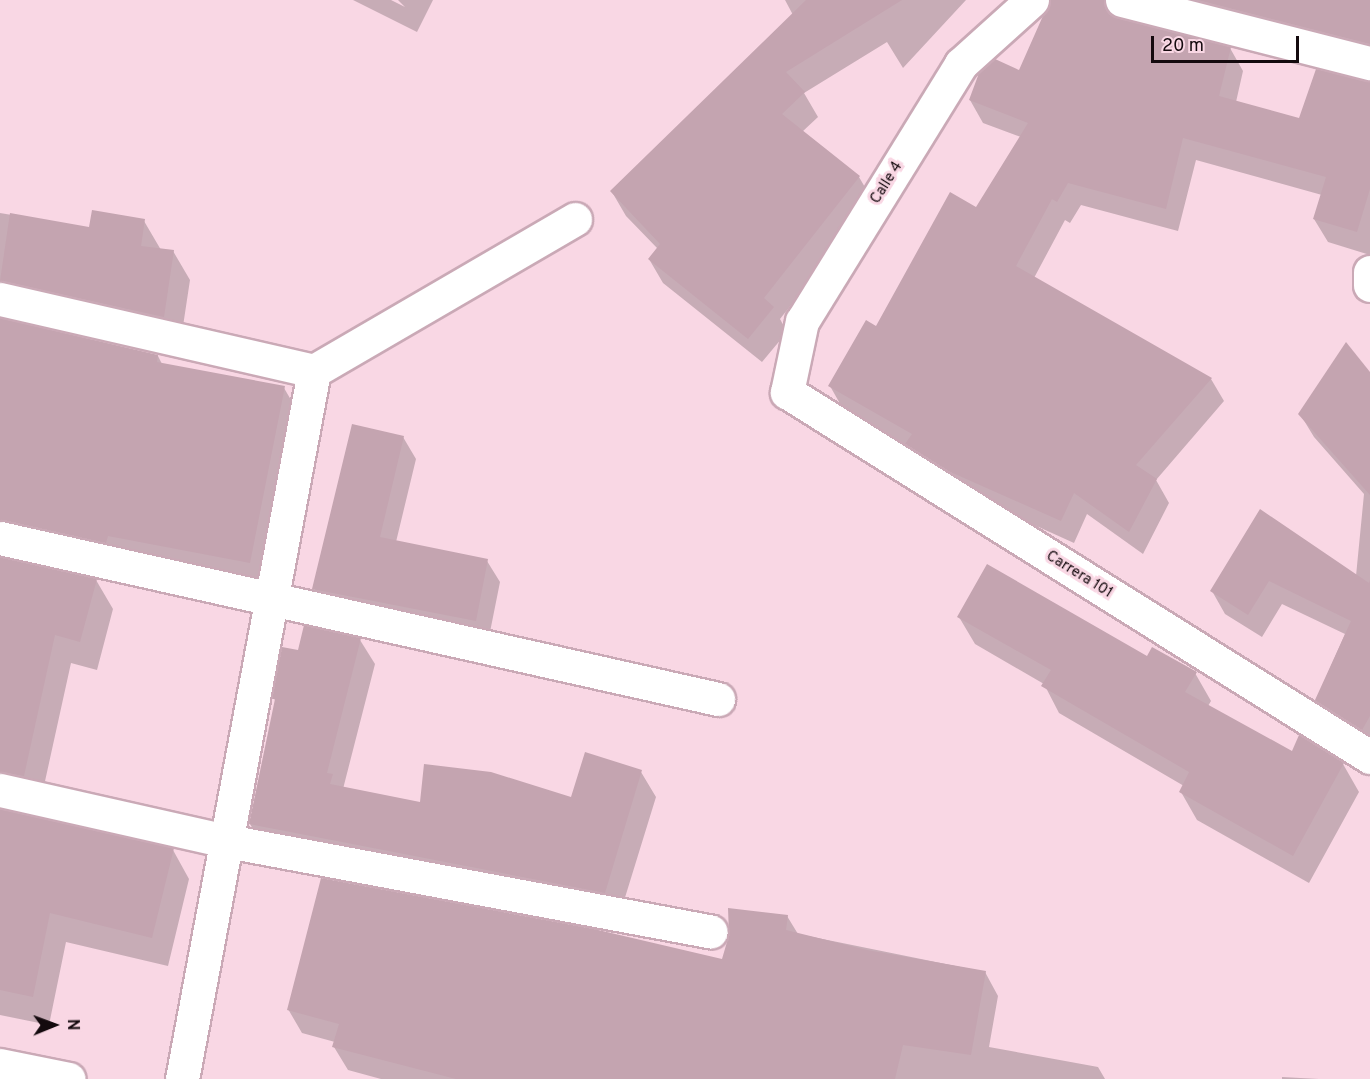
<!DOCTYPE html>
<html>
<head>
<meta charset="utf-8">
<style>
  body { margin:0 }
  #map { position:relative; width:1370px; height:1079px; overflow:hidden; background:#f9d7e4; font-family:Overpass,sans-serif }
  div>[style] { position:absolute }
  .shadow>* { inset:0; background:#0003 }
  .building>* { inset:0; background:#c4a4b0 }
  .roads { filter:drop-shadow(2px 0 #caa9b6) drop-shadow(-2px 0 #caa9b6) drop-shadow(0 2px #caa9b6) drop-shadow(0 -2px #caa9b6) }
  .minor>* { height:33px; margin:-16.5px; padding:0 16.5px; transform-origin:16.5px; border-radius:16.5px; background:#fff }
  .major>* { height:33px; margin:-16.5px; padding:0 16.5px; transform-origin:16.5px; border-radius:16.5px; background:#fff }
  span { translate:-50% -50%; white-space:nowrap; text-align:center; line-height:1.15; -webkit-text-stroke:6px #f9d7e4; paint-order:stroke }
  .street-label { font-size:15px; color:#140a0e }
  .north { position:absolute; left:24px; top:995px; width:60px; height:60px; -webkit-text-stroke:4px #f9d7e4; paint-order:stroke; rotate:89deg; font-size:16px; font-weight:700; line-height:24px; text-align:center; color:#140a0e }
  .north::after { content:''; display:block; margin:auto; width:21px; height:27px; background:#140a0e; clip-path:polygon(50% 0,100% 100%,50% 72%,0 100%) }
  .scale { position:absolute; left:1151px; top:36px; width:148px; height:27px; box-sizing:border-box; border:3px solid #140a0e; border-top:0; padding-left:8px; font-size:18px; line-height:21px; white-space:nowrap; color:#140a0e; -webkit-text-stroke:4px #f9d7e4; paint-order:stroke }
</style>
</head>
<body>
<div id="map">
  <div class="shadow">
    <i style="clip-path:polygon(353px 0,391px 0,405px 7px,398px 0,433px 0,417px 32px)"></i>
    <i style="clip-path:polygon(785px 0,966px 0,903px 68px,887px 42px,804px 93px,818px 117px,802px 132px,859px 177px,873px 201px,780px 319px,787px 332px,762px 362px,663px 283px,649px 259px,658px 249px,626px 216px,612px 192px,793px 15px)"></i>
    <i style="clip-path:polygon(1052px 0,1157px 0,1130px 4px,1117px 17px,1230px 48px,1243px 71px,1236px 102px,1300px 119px,1370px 82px,1370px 255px,1328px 242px,1314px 219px,1322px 195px,1196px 160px,1178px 231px,1081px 205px,1070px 223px,1065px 220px,1034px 278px,1211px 379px,1224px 401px,1156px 480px,1169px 503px,1143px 554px,1087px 514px,1074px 543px,961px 492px,920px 467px,908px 446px,843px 409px,830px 386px,977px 209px,1021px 137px,983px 123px,970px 100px,1020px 71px)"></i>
    <i style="clip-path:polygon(1172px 0,1370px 0,1370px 65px)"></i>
    <i style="clip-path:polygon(0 213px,90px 228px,144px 221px,161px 250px,173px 251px,190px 280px,180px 346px,3px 315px,1px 318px,158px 356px,162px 364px,284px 388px,301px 417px,266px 592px,11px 549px,1px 559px,96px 580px,113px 609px,97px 670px,71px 663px,40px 804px,11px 801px,1px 811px,173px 850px,189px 879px,168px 966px,66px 942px,49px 1025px,0 1015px)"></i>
    <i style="clip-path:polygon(1370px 374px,1370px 749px,1330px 724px,1316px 700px,1345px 634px,1282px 604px,1262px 637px,1225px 614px,1212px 591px,1261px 511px,1356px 576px,1364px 494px,1314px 437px,1300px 414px)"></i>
    <i style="clip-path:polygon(403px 437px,416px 459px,396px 542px,487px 561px,500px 582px,488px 642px,326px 610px,314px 589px)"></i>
    <i style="clip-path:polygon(959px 617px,1147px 658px,1195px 673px,1211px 701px,1208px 706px,1292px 753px,1343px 764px,1359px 792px,1309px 883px,1197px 820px,1181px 792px,1184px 786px,1059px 713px,1044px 684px,975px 644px)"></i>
    <i style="clip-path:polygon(360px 640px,375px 664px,343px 789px,421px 804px,572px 799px,586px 754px,641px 772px,656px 797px,619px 917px,265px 849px,250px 824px,276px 703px,274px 698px,299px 652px)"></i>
    <i style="clip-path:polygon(787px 916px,798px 934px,985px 972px,998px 996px,989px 1047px,1098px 1067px,1105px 1079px,381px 1079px,348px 1070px,334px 1047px,335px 1042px,302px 1033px,288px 1009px,723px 961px)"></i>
    <i style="clip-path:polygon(1282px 1077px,1319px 1079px,1282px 1079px)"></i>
  </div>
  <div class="building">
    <i style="clip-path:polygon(806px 0,902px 0,786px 72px,805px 92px,782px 114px,860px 176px,764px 298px,774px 307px,748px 339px,648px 259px,660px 244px,610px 191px)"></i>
    <i style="clip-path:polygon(1050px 0,1104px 0,1109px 13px,1117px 18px,1231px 47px,1219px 96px,1299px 118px,1316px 69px,1370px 81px,1370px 189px,1357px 232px,1313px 219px,1326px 177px,1183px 138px,1166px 209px,1068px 183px,1057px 202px,1052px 199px,1016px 266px,1212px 378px,1136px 465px,1157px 479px,1129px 532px,1074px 493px,1061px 521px,946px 470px,905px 444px,912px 434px,828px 386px,866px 320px,876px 326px,950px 192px,976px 207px,1028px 123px,969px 100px,979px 73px,995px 59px,1019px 70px)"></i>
    <i style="clip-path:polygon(1198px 0,1370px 0,1370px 44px)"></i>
    <i style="clip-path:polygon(92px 210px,145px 219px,141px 246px,174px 250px,164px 317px,0 281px,10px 213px,89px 227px)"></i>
    <i style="clip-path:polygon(0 318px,158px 355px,157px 362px,285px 386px,250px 563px,108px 536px,106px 543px,0 520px)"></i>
    <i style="clip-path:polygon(1346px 342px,1370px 372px,1370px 495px,1298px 414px)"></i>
    <i style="clip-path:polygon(352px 424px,404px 436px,380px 537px,488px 559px,476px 621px,312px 589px)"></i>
    <i style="clip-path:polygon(1260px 509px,1369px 583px,1370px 580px,1370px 716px,1362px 730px,1315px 700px,1351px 621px,1269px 581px,1248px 615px,1210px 591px)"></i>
    <i style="clip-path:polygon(0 557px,97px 579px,80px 642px,55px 635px,24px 776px,0 772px)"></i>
    <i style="clip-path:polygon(987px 564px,1147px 656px,1152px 647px,1197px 672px,1185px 692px,1292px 751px,1299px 735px,1344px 763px,1293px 856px,1179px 792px,1189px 772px,1041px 686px,1051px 670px,957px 617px)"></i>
    <i style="clip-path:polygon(304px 625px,361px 638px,327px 773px,333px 774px,330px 784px,420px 802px,424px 764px,491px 772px,571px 797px,585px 752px,642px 770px,605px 893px,249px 824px,275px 699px,272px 699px,282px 647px,298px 650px)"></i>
    <i style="clip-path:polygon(0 809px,174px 848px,152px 938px,50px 913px,33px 997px,0 990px)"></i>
    <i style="clip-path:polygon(321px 878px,594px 929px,722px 959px,729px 935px,728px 908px,788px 915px,786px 930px,867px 950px,986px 971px,971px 1055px,903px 1045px,895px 1079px,456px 1079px,332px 1047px,339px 1024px,287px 1010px)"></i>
  </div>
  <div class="roads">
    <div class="minor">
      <i style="left:1032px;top:0;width:96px;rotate:138deg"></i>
      <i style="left:961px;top:64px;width:302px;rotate:121.7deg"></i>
      <i style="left:802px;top:321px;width:73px;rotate:101.9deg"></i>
      <i style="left:787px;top:392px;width:688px;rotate:32.05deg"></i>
      <i style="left:1122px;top:0;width:256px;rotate:14.3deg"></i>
      <i style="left:1370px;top:272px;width:13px;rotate:90deg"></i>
      <i style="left:0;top:299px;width:322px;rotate:12.9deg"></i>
      <i style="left:314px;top:371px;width:302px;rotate:-30.2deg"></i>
      <i style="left:0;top:538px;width:736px;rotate:12.64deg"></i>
      <i style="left:0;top:790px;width:233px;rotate:12.7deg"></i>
      <i style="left:227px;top:841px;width:492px;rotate:10.6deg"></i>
      <i style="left:182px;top:1079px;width:720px;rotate:-79.44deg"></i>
    </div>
    <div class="major">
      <i style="left:0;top:1065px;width:70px;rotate:11.5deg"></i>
    </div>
  </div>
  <div class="street-label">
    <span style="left:887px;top:183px;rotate:-58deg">Calle 4</span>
    <span style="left:1079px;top:575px;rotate:32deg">Carrera 101</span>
  </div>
  <div class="north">N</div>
  <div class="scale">20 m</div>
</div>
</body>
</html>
